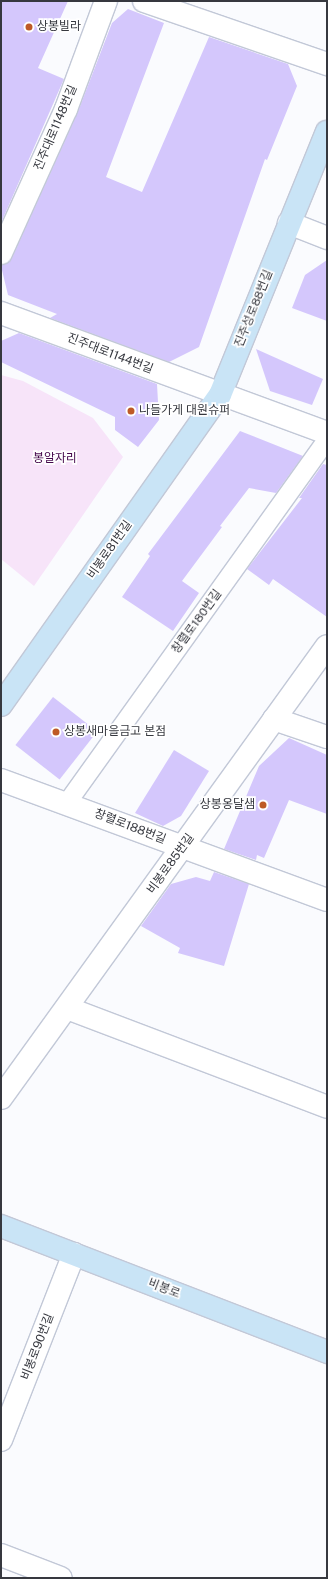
<!DOCTYPE html>
<html>
<head>
<meta charset="utf-8">
<style>
  body { margin:0 }
  #map { position:relative; width:328px; height:1579px; overflow:hidden; background:#fafbfe; font-family:"Public Sans","Noto Sans KR",sans-serif }
  div>[style] { position:absolute }
  .green>* { inset:0; background:#f7e4f9 }
  .building>* { inset:0; background:#d4c7fc; transform-origin:0 0 }
  .roads { filter:drop-shadow(1px 0 #c2c8d7) drop-shadow(-1px 0 #c2c8d7) drop-shadow(0 1px #c2c8d7) drop-shadow(0 -1px #c2c8d7) }
  .lane>* { height:18px; margin:-9px; padding:0 9px; transform-origin:9px; border-radius:9px; background:#fff }
  .street>* { height:22px; margin:-11px; padding:0 11px; transform-origin:11px; border-radius:11px; background:#fff }
  .secondary>* { height:22px; margin:-11px; padding:0 11px; transform-origin:11px; border-radius:11px; background:#c9e4f6 }
  .dots>* { width:11px; height:11px; translate:-50% -50%; box-sizing:border-box; border:2px solid #fff; border-radius:50% }
  span { translate:-50% -50%; white-space:nowrap; text-align:center; line-height:1.15; -webkit-text-stroke:3.5px #fff; paint-order:stroke }
  .poi-label { font-size:12px; color:#36383f }
  .left { translate:0 -50%; text-align:left }
  .right { translate:-100% -50%; text-align:right }
  .street-label { font-size:12px; color:#36383f }
  .park-label { font-size:12px; color:#45084c }
  .frame { position:absolute; inset:0; border:2px solid #36383f; pointer-events:none }
</style>
</head>
<body>
<div id="map">
  <div class="green">
    <i style="clip-path:polygon(1px 375px,23px 381px,93px 418px,123px 457px,34px 586px,1px 559px)"></i>
  </div>
  <div class="building">
    <i style="clip-path:polygon(1px 1px,68px 1px,38px 68px,64px 79px,1px 223px)"></i>
    <i style="clip-path:polygon(128px 9px,164px 23px,106px 177px,142px 192px,209px 37px,288px 64px,297px 86px,267px 160px,265px 159px,199px 347px,169px 362px,50px 318px,57px 314px,8px 295px,1px 266px,12px 258px,77px 114px,112px 23px)"></i>
    <i style="clip-path:polygon(327px 260px,327px 321px,292px 308px,305px 275px)"></i>
    <i style="clip-path:polygon(19px 333px,157px 384px,159px 420px,138px 447px,115px 430px,115px 417px,1px 362px,1px 341px)"></i>
    <i style="clip-path:polygon(256px 349px,323px 379px,312px 405px,270px 391px)"></i>
    <i style="clip-path:polygon(240px 431px,303px 456px,276px 493px,249px 488px,220px 526px,222px 527px,182px 581px,199px 593px,173px 631px,122px 597px,150px 556px,148px 554px)"></i>
    <i style="clip-path:polygon(323px 464px,327px 465px,327px 617px,273px 579px,269px 585px,247px 569px,302px 498px,299px 498px)"></i>
    <i style="left:53px;top:697px;width:56px;height:61px;rotate:38deg"></i>
    <i style="clip-path:polygon(289px 738px,327px 755px,327px 814px,289px 800px,264px 858px,257px 855px,256px 860px,224px 849px,259px 766px)"></i>
    <i style="clip-path:polygon(174px 750px,209px 771px,181px 816px,163px 826px,135px 813px)"></i>
    <i style="clip-path:polygon(214px 872px,249px 884px,224px 966px,178px 953px,180px 948px,141px 926px,171px 884px,196px 877px,210px 881px)"></i>
  </div>
  <div class="roads">
    <div class="lane">
      <i style="left:67px;top:803px;width:447px;rotate:-54.4deg"></i>
    </div>
    <div class="street">
      <i style="left:144px;top:1px;width:194px;rotate:19deg"></i>
      <i style="left:289px;top:223px;width:41px;rotate:21.5deg"></i>
      <i style="left:1px;top:253px;width:158px;rotate:-65.7deg"></i>
      <i style="left:66px;top:109px;width:115px;rotate:-69.7deg"></i>
      <i style="left:1px;top:313px;width:347px;rotate:20.2deg"></i>
      <i style="left:274px;top:719px;width:56px;rotate:18.8deg"></i>
      <i style="left:1px;top:780px;width:347px;rotate:20.2deg"></i>
      <i style="left:67px;top:1008px;width:278px;rotate:20.8deg"></i>
      <i style="left:1px;top:1098px;width:557px;rotate:-54.2deg"></i>
      <i style="left:1px;top:1440px;width:200px;rotate:-68.6deg"></i>
      <i style="left:1px;top:1555px;width:64px;rotate:21deg"></i>
    </div>
    <div class="secondary">
      <i style="left:1px;top:705px;width:380px;rotate:-54.8deg"></i>
      <i style="left:220px;top:395px;width:284px;rotate:-67.9deg"></i>
      <i style="left:1px;top:1226px;width:350px;rotate:21.1deg"></i>
    </div>
  </div>
  <div class="dots">
    <i style="left:29px;top:27px;background:#be5a26"></i>
    <i style="left:131px;top:411px;background:#be5a26"></i>
    <i style="left:56px;top:732px;background:#be5a26"></i>
    <i style="left:263px;top:805px;background:#be5a26"></i>
  </div>
  <div class="poi-label">
    <span class="left" style="left:37px;top:27px">상봉빌라</span>
    <span class="left" style="left:139px;top:411px">나들가게 대원슈퍼</span>
    <span class="left" style="left:64px;top:732px">상봉새마을금고 본점</span>
    <span class="right" style="left:255px;top:805px">상봉옹달샘</span>
  </div>
  <div class="street-label">
    <span style="left:56px;top:128px;rotate:-67deg">진주대로1148번길</span>
    <span style="left:254px;top:309px;rotate:-68deg">진주성로88번길</span>
    <span style="left:110px;top:354px;rotate:21deg">진주대로1144번길</span>
    <span style="left:110px;top:550px;rotate:-55deg">비봉로81번길</span>
    <span style="left:197px;top:622px;rotate:-54deg">창렬로180번길</span>
    <span style="left:130px;top:827px;rotate:21deg">창렬로188번길</span>
    <span style="left:171px;top:864px;rotate:-54deg">비봉로85번길</span>
    <span style="left:164px;top:1289px;rotate:21deg">비봉로</span>
    <span style="left:38px;top:1347px;rotate:-69deg">비봉로90번길</span>
  </div>
  <div class="park-label">
    <span style="left:55px;top:459px">봉알자리</span>
  </div>
  <div class="frame"></div>
</div>
</body>
</html>
